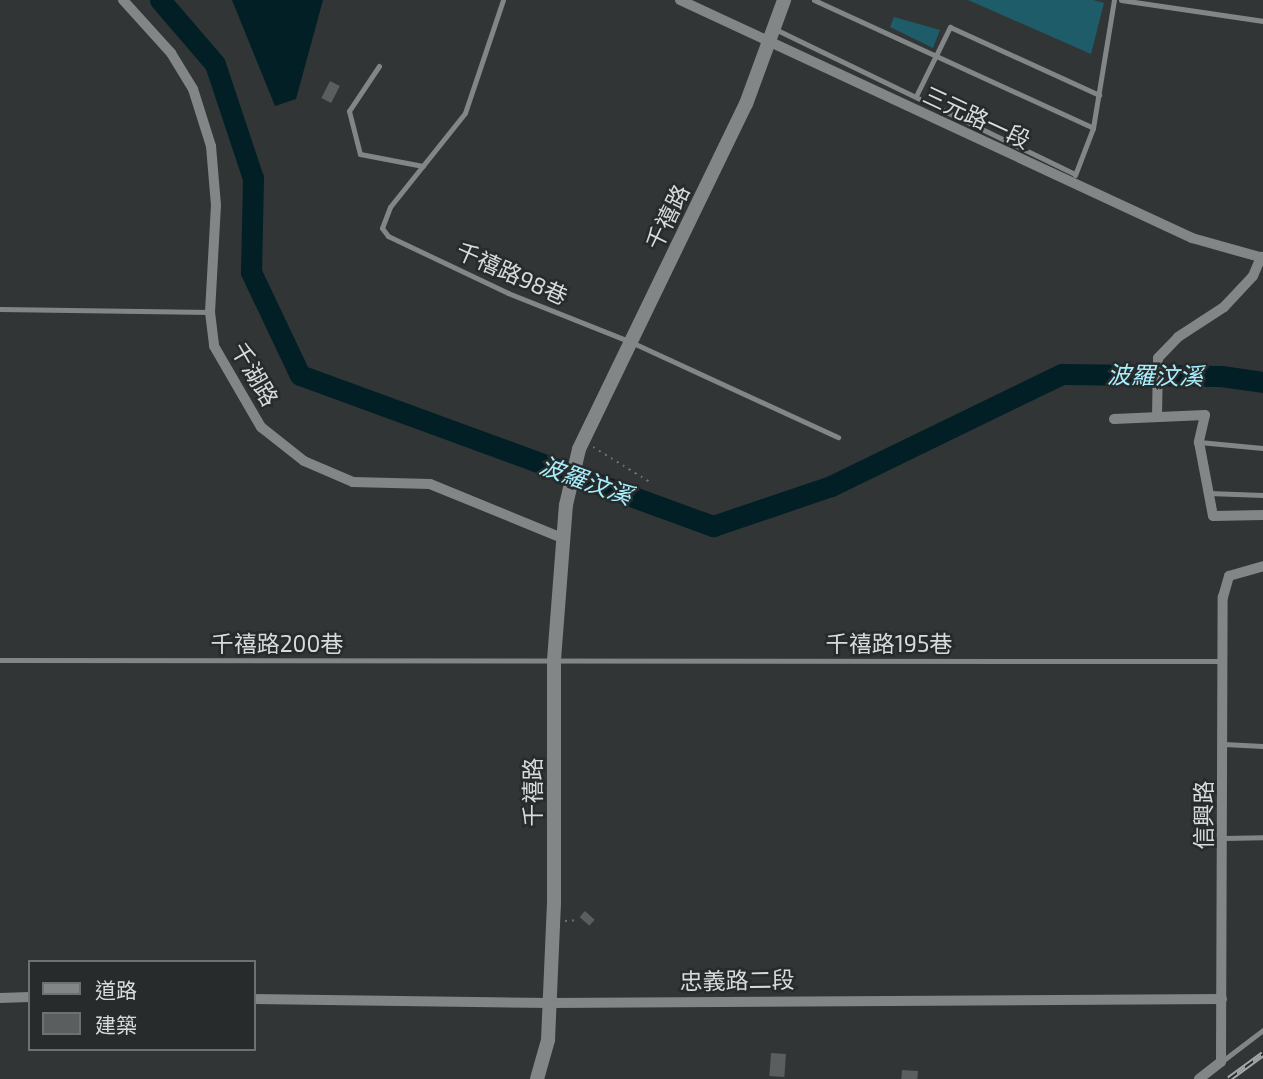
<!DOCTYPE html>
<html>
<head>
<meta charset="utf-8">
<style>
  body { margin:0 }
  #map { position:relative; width:1263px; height:1079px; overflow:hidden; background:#323535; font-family:"Exo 2","Noto Sans TC",sans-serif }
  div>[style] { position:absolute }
  .green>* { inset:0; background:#1d5c68 }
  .water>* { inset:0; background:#011f25 }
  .river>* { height:21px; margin:-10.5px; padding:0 10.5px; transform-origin:10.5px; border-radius:10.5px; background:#011f25 }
  .building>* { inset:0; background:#5b5e5f; transform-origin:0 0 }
  .path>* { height:2px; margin-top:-1px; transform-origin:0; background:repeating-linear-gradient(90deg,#6e7171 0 2px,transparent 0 7px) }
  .service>* { height:5px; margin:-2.5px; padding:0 2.5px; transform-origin:2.5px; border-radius:2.5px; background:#828687 }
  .minor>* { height:10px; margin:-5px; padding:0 5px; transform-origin:5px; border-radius:5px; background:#828687 }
  .tertiary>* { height:14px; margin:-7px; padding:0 7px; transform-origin:7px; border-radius:7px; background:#828687 }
  .rail>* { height:6px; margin-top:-3px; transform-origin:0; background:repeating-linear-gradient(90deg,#282b2b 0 10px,#a5a8a8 0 20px); box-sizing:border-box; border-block:2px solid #a5a8a8 }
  span { translate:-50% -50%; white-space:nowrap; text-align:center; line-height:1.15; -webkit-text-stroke:5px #282b2b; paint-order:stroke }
  .street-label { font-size:23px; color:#d9dbdb }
  .water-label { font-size:24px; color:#a7eefe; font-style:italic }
  .legend { position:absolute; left:28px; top:960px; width:228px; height:91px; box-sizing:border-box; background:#282b2b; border:2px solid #6f7171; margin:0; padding:9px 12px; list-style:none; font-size:21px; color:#d9dbdb }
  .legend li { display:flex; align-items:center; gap:14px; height:35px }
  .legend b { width:35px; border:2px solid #6f7171 }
</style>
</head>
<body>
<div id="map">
  <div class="green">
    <i style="clip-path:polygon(968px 0,1093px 0,1104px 3px,1091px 54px)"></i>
    <i style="clip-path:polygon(894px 17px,940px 30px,933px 48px,890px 27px)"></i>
  </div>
  <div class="water">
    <i style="clip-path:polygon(232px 0,323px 0,296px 99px,275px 106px)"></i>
  </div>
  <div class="river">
    <i style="left:160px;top:0;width:84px;rotate:49.3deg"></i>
    <i style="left:215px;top:64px;width:120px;rotate:71.6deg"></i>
    <i style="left:253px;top:178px;width:94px;rotate:91.2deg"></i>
    <i style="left:251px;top:272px;width:114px;rotate:64.6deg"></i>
    <i style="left:300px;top:375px;width:440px;rotate:20.1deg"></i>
    <i style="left:713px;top:526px;width:125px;rotate:-18.7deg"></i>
    <i style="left:831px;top:486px;width:257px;rotate:-25.9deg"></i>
    <i style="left:1062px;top:374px;width:159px;rotate:0.7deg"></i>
    <i style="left:1221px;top:376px;width:42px;rotate:8.1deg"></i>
  </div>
  <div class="building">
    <i style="left:330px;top:81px;width:11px;height:19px;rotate:27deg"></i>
    <i style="left:585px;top:911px;width:13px;height:8px;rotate:42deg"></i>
    <i style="left:771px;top:1053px;width:15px;height:23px;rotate:4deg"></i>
    <i style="left:902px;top:1070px;width:16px;height:9px;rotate:4deg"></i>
  </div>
  <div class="path">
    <i style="left:593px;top:447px;width:67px;rotate:31.6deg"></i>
    <i style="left:565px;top:921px;width:14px;rotate:-4deg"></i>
  </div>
  <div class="service">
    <i style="left:503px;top:0;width:119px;rotate:108.6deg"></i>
    <i style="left:465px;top:113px;width:120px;rotate:128.6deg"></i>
    <i style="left:390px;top:207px;width:22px;rotate:111deg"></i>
    <i style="left:382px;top:228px;width:10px;rotate:53deg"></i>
    <i style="left:388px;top:236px;width:133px;rotate:25.4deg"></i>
    <i style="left:508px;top:293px;width:132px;rotate:21.7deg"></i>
    <i style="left:631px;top:342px;width:228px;rotate:24.7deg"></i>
    <i style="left:814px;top:0;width:307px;rotate:24.6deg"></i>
    <i style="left:1121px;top:0;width:144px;rotate:8.4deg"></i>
    <i style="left:775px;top:29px;width:333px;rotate:25.8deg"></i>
    <i style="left:379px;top:66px;width:54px;rotate:123.7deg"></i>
    <i style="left:349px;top:111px;width:44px;rotate:75.7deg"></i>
    <i style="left:360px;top:154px;width:64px;rotate:10.8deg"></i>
    <i style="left:917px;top:94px;width:75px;rotate:-63.8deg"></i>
    <i style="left:950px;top:27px;width:164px;rotate:24.5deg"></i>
    <i style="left:1075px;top:175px;width:50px;rotate:-69deg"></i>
    <i style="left:1093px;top:128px;width:130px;rotate:-80.7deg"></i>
    <i style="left:0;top:309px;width:210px;rotate:0.8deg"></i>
    <i style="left:1199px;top:442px;width:64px;rotate:5.4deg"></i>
    <i style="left:1208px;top:493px;width:55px;rotate:2.1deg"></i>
    <i style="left:0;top:660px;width:1222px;rotate:0.05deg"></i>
    <i style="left:1224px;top:744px;width:39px;rotate:3deg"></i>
    <i style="left:1224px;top:838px;width:39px;rotate:-1deg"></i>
    <i style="left:1221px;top:1062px;width:53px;rotate:-37.3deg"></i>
  </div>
  <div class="minor">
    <i style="left:123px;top:0;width:72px;rotate:47.8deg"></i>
    <i style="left:171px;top:53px;width:42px;rotate:58.6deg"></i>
    <i style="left:193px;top:89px;width:60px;rotate:72.5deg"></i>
    <i style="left:211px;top:146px;width:59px;rotate:85.2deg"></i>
    <i style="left:216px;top:205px;width:107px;rotate:93.2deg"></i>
    <i style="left:210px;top:312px;width:34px;rotate:83deg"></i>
    <i style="left:214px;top:346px;width:94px;rotate:59.9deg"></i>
    <i style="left:261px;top:427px;width:55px;rotate:38.3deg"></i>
    <i style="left:304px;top:461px;width:53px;rotate:23.2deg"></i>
    <i style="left:353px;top:482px;width:77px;rotate:1.5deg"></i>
    <i style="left:430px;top:484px;width:143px;rotate:22.2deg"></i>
    <i style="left:680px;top:0;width:565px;rotate:24.93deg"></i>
    <i style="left:1192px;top:238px;width:74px;rotate:15.7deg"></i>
    <i style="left:1157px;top:417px;width:59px;rotate:-89deg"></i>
    <i style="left:1158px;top:358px;width:29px;rotate:-46deg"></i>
    <i style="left:1178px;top:337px;width:55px;rotate:-33.1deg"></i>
    <i style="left:1224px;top:307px;width:42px;rotate:-46.9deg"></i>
    <i style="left:1253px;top:276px;width:21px;rotate:-67deg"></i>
    <i style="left:1114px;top:419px;width:91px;rotate:-2.5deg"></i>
    <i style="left:1205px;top:415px;width:28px;rotate:103deg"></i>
    <i style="left:1199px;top:442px;width:75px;rotate:79.3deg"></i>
    <i style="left:1213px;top:516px;width:50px;rotate:-1.1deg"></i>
    <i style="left:0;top:998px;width:30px;rotate:-2deg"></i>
    <i style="left:254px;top:999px;width:295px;rotate:0.8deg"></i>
    <i style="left:549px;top:1003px;width:673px;rotate:-0.34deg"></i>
    <i style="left:1199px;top:1079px;width:28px;rotate:-38deg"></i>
    <i style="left:1221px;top:1062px;width:465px;rotate:-89.8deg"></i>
    <i style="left:1223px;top:597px;width:22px;rotate:-74deg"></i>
    <i style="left:1229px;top:576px;width:35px;rotate:-16deg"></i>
  </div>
  <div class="tertiary">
    <i style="left:537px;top:1079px;width:41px;rotate:-74.2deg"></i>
    <i style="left:548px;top:1040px;width:136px;rotate:-87.5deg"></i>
    <i style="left:554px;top:904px;width:244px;rotate:-90deg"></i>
    <i style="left:554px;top:660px;width:155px;rotate:-85.6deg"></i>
    <i style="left:566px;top:505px;width:57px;rotate:-76.9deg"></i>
    <i style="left:579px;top:449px;width:383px;rotate:-64.2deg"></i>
    <i style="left:746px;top:104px;width:111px;rotate:-69.9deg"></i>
  </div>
  <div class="rail">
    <i style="left:1229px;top:1079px;width:42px;rotate:-36.3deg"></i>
  </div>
  <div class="street-label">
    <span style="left:977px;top:117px;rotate:25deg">三元路一段</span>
    <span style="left:667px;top:217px;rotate:-64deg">千禧路</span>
    <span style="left:512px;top:273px;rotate:24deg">千禧路98巷</span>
    <span style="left:255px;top:374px;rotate:60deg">千湖路</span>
    <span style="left:277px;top:643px">千禧路200巷</span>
    <span style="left:889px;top:643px">千禧路195巷</span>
    <span style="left:532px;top:792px;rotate:-90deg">千禧路</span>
    <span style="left:1203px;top:815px;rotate:-90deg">信興路</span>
    <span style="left:737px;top:980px;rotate:-1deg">忠義路二段</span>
  </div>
  <div class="water-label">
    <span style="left:1155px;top:375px;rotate:1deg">波羅汶溪</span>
    <span style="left:586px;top:480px;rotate:20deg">波羅汶溪</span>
  </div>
  <ul class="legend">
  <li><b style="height:9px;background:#828687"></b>道路</li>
  <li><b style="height:19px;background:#5b5e5f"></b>建築</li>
  </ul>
</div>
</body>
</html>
